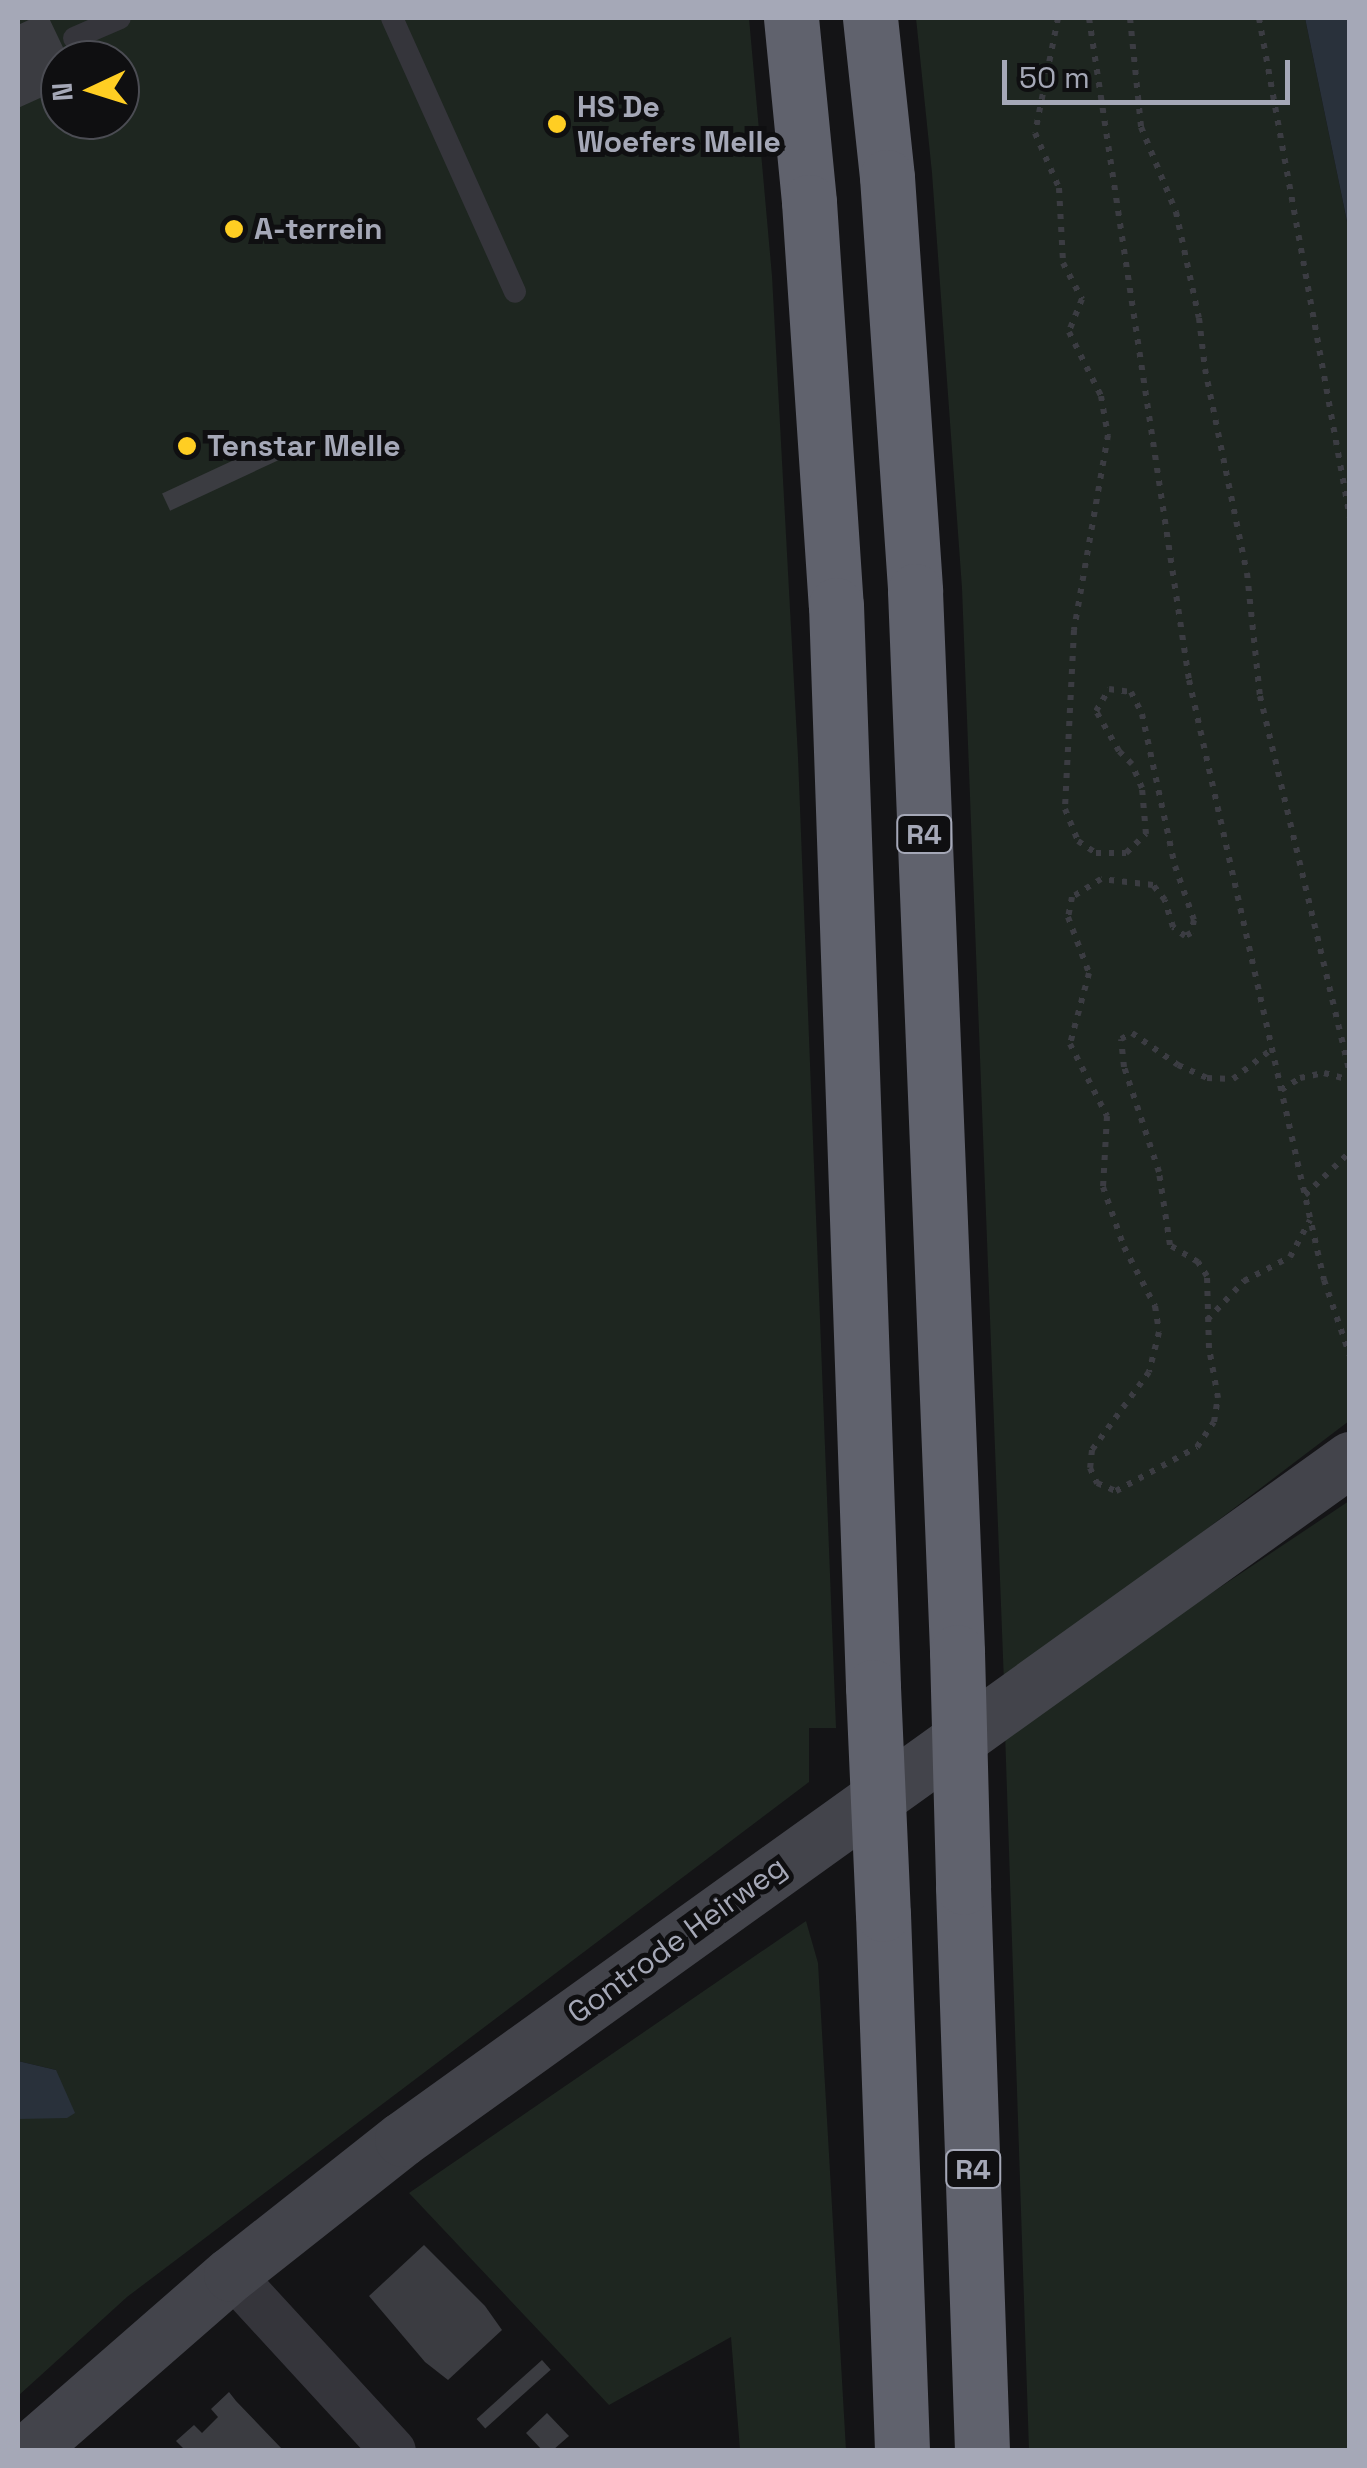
<!DOCTYPE html>
<html>
<head>
<meta charset="utf-8">
<style>
  body { margin:0 }
  #map { position:relative; width:1367px; height:2468px; overflow:hidden; background:#141416; font-family:"Space Grotesk",sans-serif }
  div>[style] { position:absolute }
  .green>* { inset:0; background:#1e2620 }
  .water>* { inset:0; background:#29313b }
  .building>* { inset:0; background:#3b3c41; transform-origin:0 0 }
  .path>* { height:6px; margin-top:-3px; transform-origin:0; background:repeating-linear-gradient(90deg,#3b3c42 0 5px,transparent 0 13px) }
  .lane>* { height:22px; margin:-11px; padding:0 11px; transform-origin:11px; border-radius:11px; background:#35353b }
  .street>* { height:45px; margin:-22.5px; padding:0 22.5px; transform-origin:22.5px; border-radius:22.5px; background:#35353b }
  .secondary>* { height:55px; margin:-27.5px; padding:0 27.5px; transform-origin:27.5px; border-radius:27.5px; background:#43444b }
  .highway>* { height:55px; margin:-27.5px; padding:0 27.5px; transform-origin:27.5px; border-radius:27.5px; background:#60626d }
  .highway-bridge>* { height:55px; margin:-27.5px; padding:0 27.5px; transform-origin:27.5px; border-radius:27.5px; background:#60626d }
  .dots>* { width:28px; height:28px; translate:-50% -50%; box-sizing:border-box; border:5px solid #0f0f11; border-radius:50% }
  span { translate:-50% -50%; white-space:nowrap; text-align:center; line-height:1.15; -webkit-text-stroke:10px #0f0f11; paint-order:stroke }
  .shield-label span { padding:2px 8px; background:#0f0f11; border:2px solid; border-radius:8px; -webkit-text-stroke-width:0 }
  .shield-label { font-size:28px; color:#a5a8b7; font-weight:700 }
  .poi-label { font-size:30px; color:#a5a8b7; font-weight:700 }
  .left { translate:0 -50%; text-align:left }
  .street-label { font-size:30px; color:#a5a8b7 }
  .frame { position:absolute; inset:0; border:20px solid #a5a8b7; pointer-events:none }
  .north { position:absolute; left:40px; top:40px; width:100px; height:100px; box-sizing:border-box; background:#0f0f11; border:2px solid #4b4c53; border-radius:50%; rotate:266deg; font-size:28px; font-weight:700; line-height:40px; text-align:center; color:#a5a8b7 }
  .north::after { content:''; display:block; margin:auto; width:35px; height:45px; background:#ffce23; clip-path:polygon(50% 0,100% 100%,50% 72%,0 100%) }
  .scale { position:absolute; left:1002px; top:60px; width:288px; height:45px; box-sizing:border-box; border:5px solid #a5a8b7; border-top:0; padding-left:12px; font-size:30px; line-height:35px; white-space:nowrap; color:#a5a8b7; -webkit-text-stroke:8px #0f0f11; paint-order:stroke }
</style>
</head>
<body>
<div id="map">
  <div class="green">
    <i style="clip-path:polygon(evenodd,18px 18px,749px 18px,772px 276px,798px 757px,836px 1728px,809px 1728px,809px 1782px,127px 2297px,18px 2396px,18px 2119px,23px 2118px,56px 2070px,18px 2061px,18px 18px,60px 60px,120px 60px,120px 120px,60px 120px,60px 60px)"></i>
    <i style="clip-path:polygon(916px 18px,1305px 18px,1349px 231px,1349px 1421px,1004px 1683px,962px 588px,932px 173px)"></i>
    <i style="clip-path:polygon(1349px 1501px,1349px 2450px,1029px 2450px,1005px 1731px)"></i>
    <i style="clip-path:polygon(806px 1921px,818px 1963px,846px 2450px,740px 2450px,731px 2337px,609px 2405px,409px 2193px)"></i>
  </div>
  <div class="water">
    <i style="clip-path:polygon(1305px 18px,1349px 18px,1349px 231px)"></i>
    <i style="clip-path:polygon(18px 2061px,56px 2070px,75px 2113px,67px 2118px,18px 2119px)"></i>
  </div>
  <div class="building">
    <i style="clip-path:polygon(33px 18px,49px 18px,69px 60px,60px 60px,60px 89px,18px 108px,18px 25px)"></i>
    <i style="left:279px;top:439px;width:19px;height:129px;rotate:65deg"></i>
    <i style="clip-path:polygon(424px 2245px,485px 2306px,502px 2330px,448px 2380px,425px 2362px,369px 2296px)"></i>
    <i style="left:542px;top:2360px;width:13px;height:88px;rotate:48deg"></i>
    <i style="clip-path:polygon(229px 2392px,236px 2401px,283px 2450px,185px 2450px,176px 2441px,194px 2425px,202px 2433px,218px 2417px,211px 2409px)"></i>
    <i style="clip-path:polygon(547px 2413px,569px 2436px,553px 2450px,542px 2450px,526px 2433px)"></i>
  </div>
  <div class="path">
    <i style="left:1058px;top:18px;width:117px;rotate:101.3deg"></i>
    <i style="left:1035px;top:133px;width:60px;rotate:66.4deg"></i>
    <i style="left:1059px;top:188px;width:75px;rotate:86.9deg"></i>
    <i style="left:1063px;top:263px;width:41px;rotate:62.2deg"></i>
    <i style="left:1082px;top:299px;width:35px;rotate:112deg"></i>
    <i style="left:1069px;top:332px;width:72px;rotate:63.4deg"></i>
    <i style="left:1101px;top:396px;width:40px;rotate:80deg"></i>
    <i style="left:1108px;top:435px;width:198px;rotate:99.9deg"></i>
    <i style="left:1074px;top:630px;width:179px;rotate:92.9deg"></i>
    <i style="left:1065px;top:809px;width:35px;rotate:68deg"></i>
    <i style="left:1078px;top:841px;width:22px;rotate:34deg"></i>
    <i style="left:1096px;top:853px;width:30px"></i>
    <i style="left:1126px;top:853px;width:28px;rotate:-44deg"></i>
    <i style="left:1146px;top:834px;width:46px;rotate:-95deg"></i>
    <i style="left:1142px;top:788px;width:26px;rotate:-113deg"></i>
    <i style="left:1132px;top:764px;width:18px;rotate:-135deg"></i>
    <i style="left:1119px;top:751px;width:46px;rotate:-119.9deg"></i>
    <i style="left:1096px;top:711px;width:26px;rotate:-59deg"></i>
    <i style="left:1109px;top:689px;width:22px;rotate:8deg"></i>
    <i style="left:1131px;top:692px;width:25px;rotate:63deg"></i>
    <i style="left:1142px;top:714px;width:156px;rotate:77.8deg"></i>
    <i style="left:1175px;top:866px;width:57px;rotate:70.6deg"></i>
    <i style="left:1194px;top:920px;width:13px;rotate:103deg"></i>
    <i style="left:1191px;top:933px;width:7px;rotate:153deg"></i>
    <i style="left:1185px;top:936px;width:15px;rotate:-143deg"></i>
    <i style="left:1173px;top:927px;width:28px;rotate:-107deg"></i>
    <i style="left:1165px;top:900px;width:19px;rotate:-129deg"></i>
    <i style="left:1153px;top:885px;width:52px;rotate:-173.4deg"></i>
    <i style="left:1101px;top:879px;width:34px;rotate:148deg"></i>
    <i style="left:1072px;top:897px;width:20px;rotate:101deg"></i>
    <i style="left:1068px;top:917px;width:60px;rotate:69.4deg"></i>
    <i style="left:1089px;top:973px;width:73px;rotate:105deg"></i>
    <i style="left:1070px;top:1044px;width:81px;rotate:62.8deg"></i>
    <i style="left:1107px;top:1116px;width:71px;rotate:93.2deg"></i>
    <i style="left:1103px;top:1187px;width:64px;rotate:70.7deg"></i>
    <i style="left:1124px;top:1247px;width:67px;rotate:62.3deg"></i>
    <i style="left:1155px;top:1306px;width:26px;rotate:81deg"></i>
    <i style="left:1159px;top:1332px;width:41px;rotate:104deg"></i>
    <i style="left:1149px;top:1372px;width:97px;rotate:126.2deg"></i>
    <i style="left:1092px;top:1450px;width:18px;rotate:96deg"></i>
    <i style="left:1090px;top:1468px;width:17px;rotate:65deg"></i>
    <i style="left:1097px;top:1483px;width:21px;rotate:23deg"></i>
    <i style="left:1116px;top:1491px;width:92px;rotate:-28.5deg"></i>
    <i style="left:1197px;top:1447px;width:30px;rotate:-56deg"></i>
    <i style="left:1214px;top:1422px;width:24px;rotate:-81deg"></i>
    <i style="left:1218px;top:1398px;width:51px;rotate:-100.2deg"></i>
    <i style="left:1209px;top:1348px;width:72px;rotate:-91.6deg"></i>
    <i style="left:1207px;top:1276px;width:17px;rotate:-123deg"></i>
    <i style="left:1198px;top:1262px;width:33px;rotate:-149deg"></i>
    <i style="left:1170px;top:1245px;width:74px;rotate:-98.6deg"></i>
    <i style="left:1159px;top:1172px;width:111px;rotate:-108.4deg"></i>
    <i style="left:1124px;top:1067px;width:28px;rotate:-96deg"></i>
    <i style="left:1121px;top:1039px;width:13px;rotate:-29deg"></i>
    <i style="left:1132px;top:1033px;width:56px;rotate:34.8deg"></i>
    <i style="left:1178px;top:1065px;width:32px;rotate:24deg"></i>
    <i style="left:1207px;top:1078px;width:26px;rotate:2deg"></i>
    <i style="left:1233px;top:1079px;width:49px;rotate:-37.6deg"></i>
    <i style="left:1089px;top:18px;width:670px;rotate:81.41deg"></i>
    <i style="left:1189px;top:680px;width:615px;rotate:77.32deg"></i>
    <i style="left:1324px;top:1280px;width:80px;rotate:71.1deg"></i>
    <i style="left:1130px;top:18px;width:110px;rotate:84.2deg"></i>
    <i style="left:1141px;top:127px;width:92px;rotate:67.6deg"></i>
    <i style="left:1176px;top:212px;width:108px;rotate:77.8deg"></i>
    <i style="left:1199px;top:318px;width:51px;rotate:83.3deg"></i>
    <i style="left:1205px;top:369px;width:208px;rotate:78.4deg"></i>
    <i style="left:1247px;top:573px;width:124px;rotate:84deg"></i>
    <i style="left:1260px;top:696px;width:388px;rotate:76.6deg"></i>
    <i style="left:1259px;top:18px;width:508px;rotate:79.69deg"></i>
    <i style="left:1281px;top:1090px;width:22px;rotate:-32deg"></i>
    <i style="left:1300px;top:1078px;width:25px;rotate:-12deg"></i>
    <i style="left:1324px;top:1073px;width:27px;rotate:15deg"></i>
    <i style="left:1305px;top:1195px;width:62px;rotate:-43.7deg"></i>
    <i style="left:1207px;top:1320px;width:54px;rotate:-46.5deg"></i>
    <i style="left:1244px;top:1281px;width:52px;rotate:-27.6deg"></i>
    <i style="left:1290px;top:1257px;width:42px;rotate:-61.6deg"></i>
  </div>
  <div class="lane">
    <i style="left:392px;top:18px;width:300px;rotate:65.8deg"></i>
    <i style="left:74px;top:38px;width:50px;rotate:-23.5deg"></i>
  </div>
  <div class="street">
    <i style="left:231px;top:2274px;width:239px;rotate:47.4deg"></i>
  </div>
  <div class="secondary">
    <i style="left:29px;top:2450px;width:268px;rotate:-41.1deg"></i>
    <i style="left:231px;top:2274px;width:218px;rotate:-38.3deg"></i>
    <i style="left:402px;top:2139px;width:1167px;rotate:-35.65deg"></i>
  </div>
  <div class="highway">
    <i style="left:791px;top:18px;width:185px;rotate:84.4deg"></i>
    <i style="left:809px;top:202px;width:404px;rotate:86.2deg"></i>
    <i style="left:836px;top:605px;width:1083px;rotate:88.04deg"></i>
    <i style="left:870px;top:18px;width:160px;rotate:83.9deg"></i>
    <i style="left:887px;top:177px;width:415px;rotate:86.1deg"></i>
    <i style="left:915px;top:591px;width:1062px;rotate:87.73deg"></i>
    <i style="left:963px;top:1887px;width:563px;rotate:88.07deg"></i>
    <i style="left:883px;top:1914px;width:536px;rotate:87.97deg"></i>
  </div>
  <div class="highway-bridge">
    <i style="left:957px;top:1652px;width:235px;rotate:88.5deg"></i>
    <i style="left:873px;top:1687px;width:227px;rotate:87.5deg"></i>
  </div>
  <div class="dots">
    <i style="left:557px;top:124px;background:#ffce23"></i>
    <i style="left:234px;top:229px;background:#ffce23"></i>
    <i style="left:187px;top:446px;background:#ffce23"></i>
  </div>
  <div class="shield-label">
    <span style="left:924px;top:834px">R4</span>
    <span style="left:973px;top:2169px">R4</span>
  </div>
  <div class="poi-label">
    <span class="left" style="left:577px;top:124px">HS De<br>Woefers Melle</span>
    <span class="left" style="left:254px;top:229px">A-terrein</span>
    <span class="left" style="left:207px;top:446px">Tenstar Melle</span>
  </div>
  <div class="street-label">
    <span style="left:677px;top:1940px;rotate:-36deg">Gontrode Heirweg</span>
  </div>
  <div class="frame"></div>
  <div class="north">N</div>
  <div class="scale">50 m</div>
</div>
</body>
</html>
